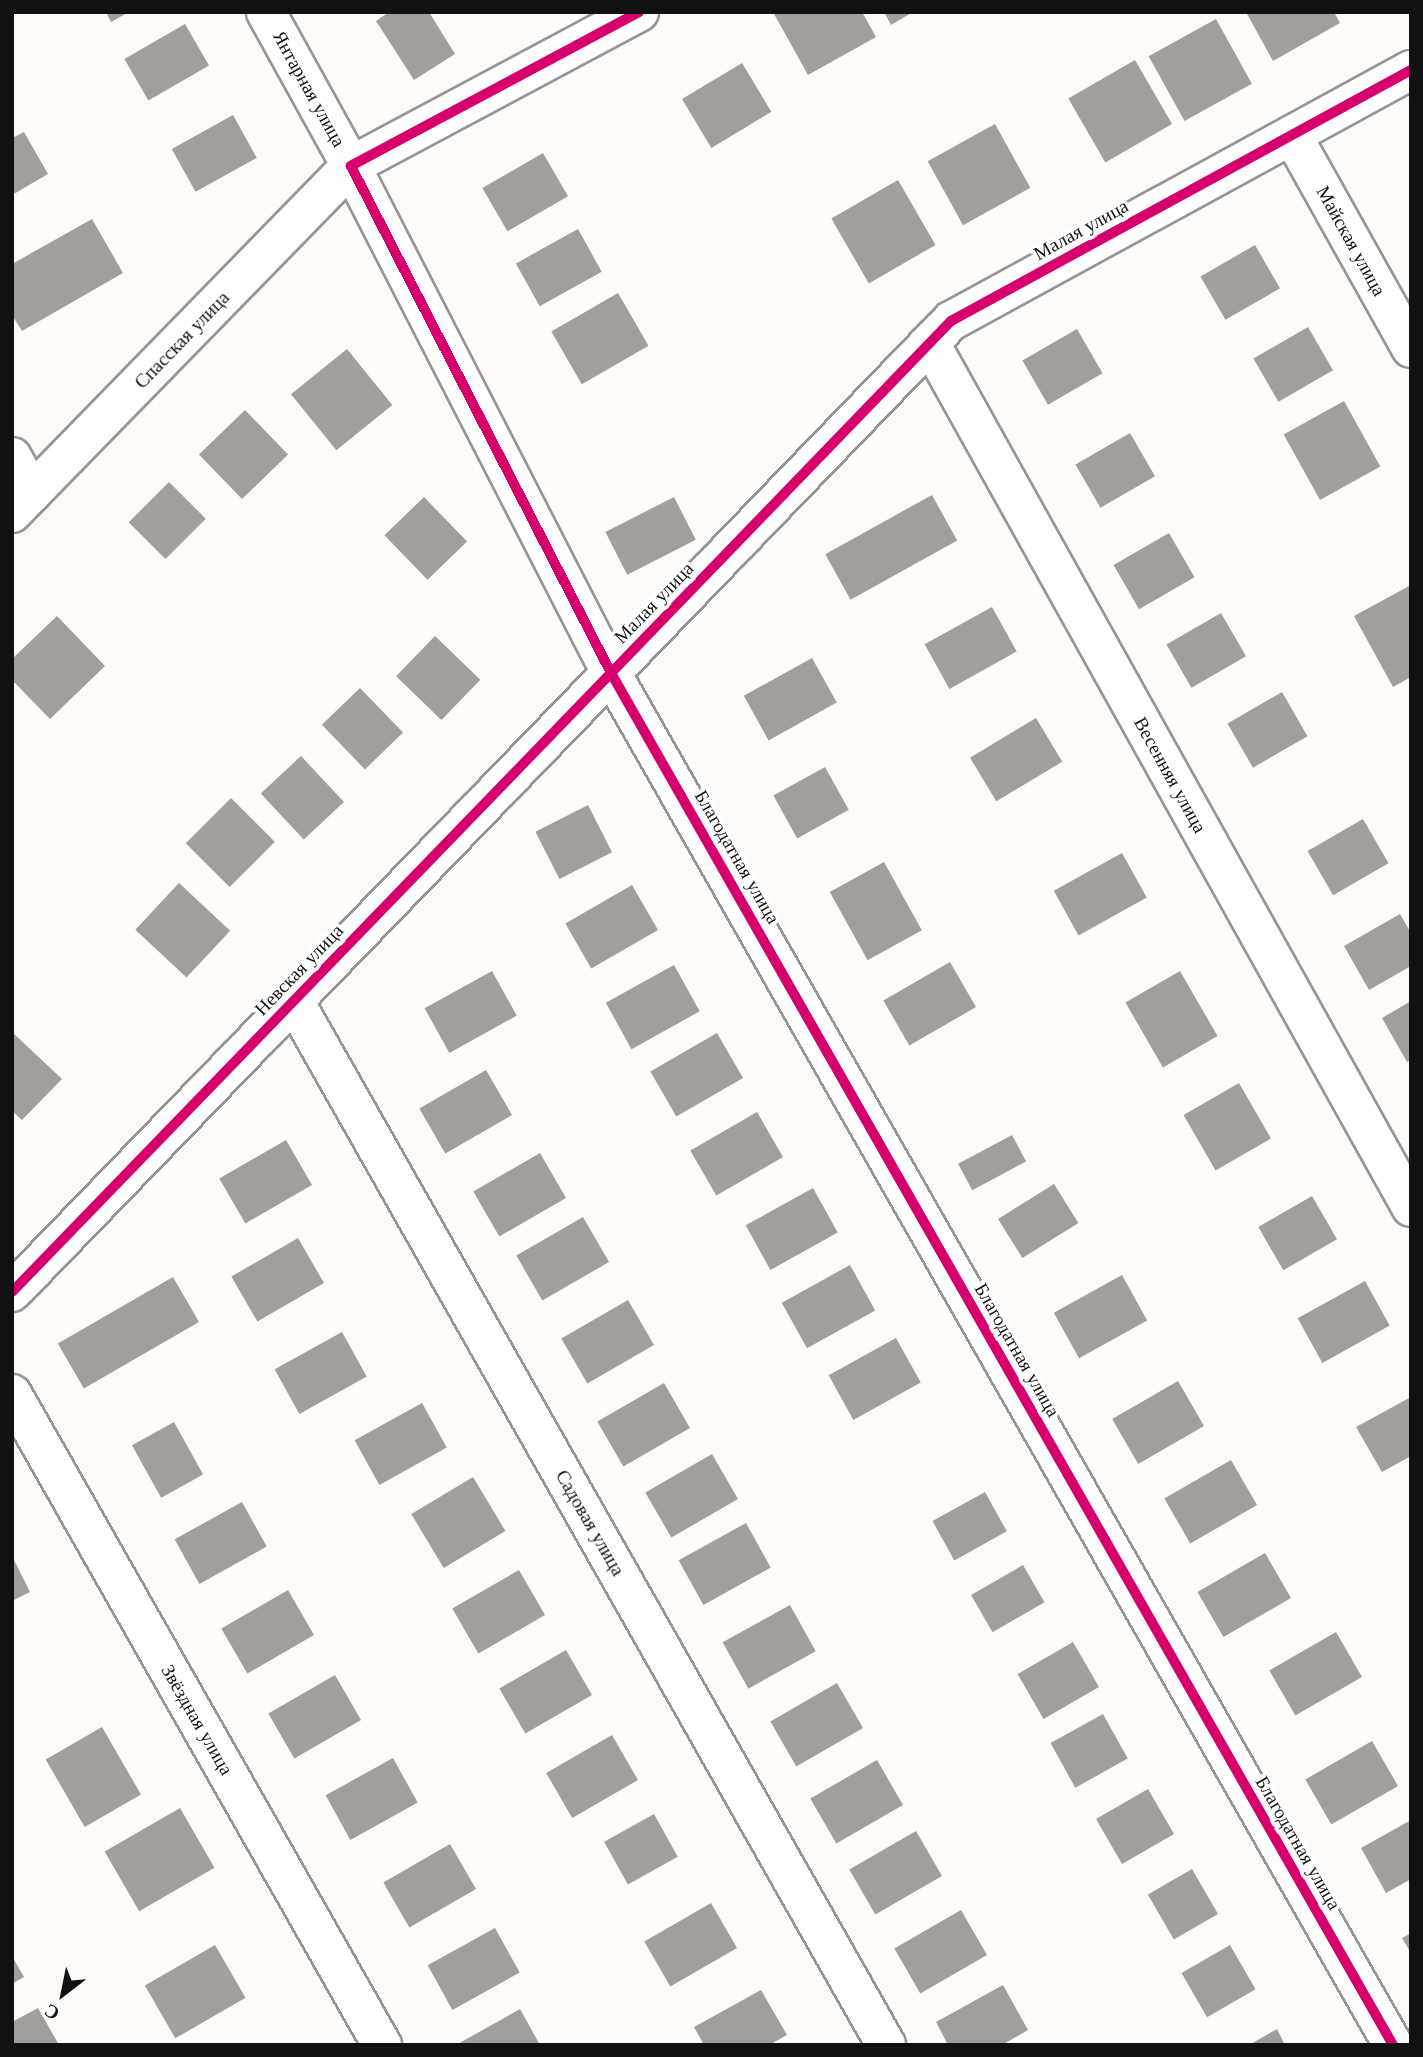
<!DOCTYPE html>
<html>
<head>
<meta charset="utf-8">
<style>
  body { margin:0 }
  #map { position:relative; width:1423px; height:2057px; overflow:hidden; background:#fdfaf7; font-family:"Libre Baskerville",serif }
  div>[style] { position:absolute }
  .building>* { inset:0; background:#a19e9c; transform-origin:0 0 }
  .roads { filter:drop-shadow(2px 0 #979695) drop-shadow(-2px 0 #979695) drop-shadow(0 2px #979695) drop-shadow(0 -2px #979695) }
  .minor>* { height:38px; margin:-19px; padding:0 19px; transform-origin:19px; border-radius:19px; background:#fffefe }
  .cycleway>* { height:10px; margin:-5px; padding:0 5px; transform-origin:5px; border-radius:5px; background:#d6006c }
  span { translate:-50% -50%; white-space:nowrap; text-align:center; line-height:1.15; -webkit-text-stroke:7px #fff; paint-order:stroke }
  .street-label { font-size:19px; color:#111 }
  .frame { position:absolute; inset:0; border:14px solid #111; pointer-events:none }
  .north { position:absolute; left:28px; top:1959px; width:70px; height:70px; -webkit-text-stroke:5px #fff; paint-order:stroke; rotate:212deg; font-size:19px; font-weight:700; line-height:28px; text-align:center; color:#111 }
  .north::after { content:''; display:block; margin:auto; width:24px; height:32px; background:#111; clip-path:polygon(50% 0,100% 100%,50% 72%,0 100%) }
</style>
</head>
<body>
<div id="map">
  <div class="building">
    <i style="clip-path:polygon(106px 12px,129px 12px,111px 22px)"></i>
    <i style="clip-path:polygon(389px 12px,429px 12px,455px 54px,414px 80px,376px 21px)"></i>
    <i style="clip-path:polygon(773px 12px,862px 12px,876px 37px,808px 75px)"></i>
    <i style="clip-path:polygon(884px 12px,913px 12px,891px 25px)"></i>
    <i style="clip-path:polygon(1246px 12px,1334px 12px,1340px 23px,1273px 61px)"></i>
    <i style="left:1216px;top:19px;width:74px;height:77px;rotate:61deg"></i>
    <i style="left:185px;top:24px;width:48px;height:70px;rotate:60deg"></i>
    <i style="left:1135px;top:60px;width:74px;height:77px;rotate:60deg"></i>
    <i style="left:742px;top:63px;width:57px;height:70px;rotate:59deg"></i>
    <i style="left:233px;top:115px;width:49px;height:70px;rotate:61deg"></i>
    <i style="left:995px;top:124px;width:73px;height:77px;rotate:61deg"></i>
    <i style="clip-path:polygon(24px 132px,48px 174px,12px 195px,12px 138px)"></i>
    <i style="left:543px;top:153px;width:50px;height:70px;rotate:60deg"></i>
    <i style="left:898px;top:180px;width:75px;height:77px;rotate:60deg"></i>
    <i style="clip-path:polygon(92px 219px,123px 273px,22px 331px,12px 315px,12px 264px)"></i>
    <i style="left:578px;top:229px;width:49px;height:71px;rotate:61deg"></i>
    <i style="left:1255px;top:245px;width:50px;height:63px;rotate:60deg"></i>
    <i style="left:618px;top:293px;width:61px;height:77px;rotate:60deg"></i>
    <i style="left:1308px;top:327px;width:50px;height:63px;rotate:60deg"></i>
    <i style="left:1077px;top:329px;width:51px;height:63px;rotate:60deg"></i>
    <i style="left:347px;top:349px;width:72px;height:72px;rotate:51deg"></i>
    <i style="left:1344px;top:401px;width:75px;height:69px;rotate:61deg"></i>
    <i style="left:245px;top:410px;width:62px;height:64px;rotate:46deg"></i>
    <i style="left:1130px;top:433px;width:50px;height:63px;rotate:60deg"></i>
    <i style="left:169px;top:482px;width:52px;height:57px;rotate:45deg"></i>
    <i style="left:932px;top:495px;width:52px;height:122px;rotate:61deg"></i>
    <i style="left:424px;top:497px;width:62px;height:55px;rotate:46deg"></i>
    <i style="left:674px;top:497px;width:48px;height:77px;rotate:63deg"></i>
    <i style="left:1169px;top:533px;width:51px;height:64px;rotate:60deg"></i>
    <i style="clip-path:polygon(1411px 585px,1411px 677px,1393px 687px,1354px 616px)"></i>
    <i style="left:992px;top:607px;width:51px;height:77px;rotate:61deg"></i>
    <i style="left:1221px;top:613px;width:50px;height:63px;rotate:60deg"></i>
    <i style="clip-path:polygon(57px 616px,105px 666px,50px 719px,12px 680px,12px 659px)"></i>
    <i style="left:435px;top:636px;width:63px;height:56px;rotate:44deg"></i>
    <i style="left:812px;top:658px;width:51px;height:78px;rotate:61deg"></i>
    <i style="left:360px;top:688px;width:62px;height:53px;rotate:46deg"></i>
    <i style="left:1282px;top:692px;width:51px;height:63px;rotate:60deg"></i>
    <i style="left:1036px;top:718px;width:51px;height:77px;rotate:59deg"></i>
    <i style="left:301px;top:756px;width:63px;height:55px;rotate:47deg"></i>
    <i style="left:825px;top:767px;width:49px;height:59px;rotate:61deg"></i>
    <i style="left:231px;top:798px;width:62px;height:64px;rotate:45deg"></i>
    <i style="left:588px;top:805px;width:53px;height:59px;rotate:63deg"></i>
    <i style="left:1363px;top:819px;width:51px;height:64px;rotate:60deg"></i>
    <i style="left:1122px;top:853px;width:51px;height:78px;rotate:61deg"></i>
    <i style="left:884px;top:862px;width:78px;height:62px;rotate:61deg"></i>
    <i style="left:179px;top:883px;width:70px;height:64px;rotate:43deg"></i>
    <i style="left:632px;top:885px;width:52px;height:77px;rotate:60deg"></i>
    <i style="clip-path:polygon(1400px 914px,1411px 933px,1411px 966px,1369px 990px,1344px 946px)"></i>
    <i style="left:950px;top:962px;width:52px;height:77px;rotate:60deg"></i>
    <i style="left:674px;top:965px;width:53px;height:78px;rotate:61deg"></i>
    <i style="left:492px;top:971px;width:51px;height:77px;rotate:61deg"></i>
    <i style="left:1180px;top:971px;width:75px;height:63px;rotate:60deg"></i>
    <i style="clip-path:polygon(1411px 1001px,1411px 1059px,1407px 1062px,1382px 1018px)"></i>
    <i style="clip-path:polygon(12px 1032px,62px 1079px,22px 1120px,12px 1111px)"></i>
    <i style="left:717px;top:1033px;width:52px;height:77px;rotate:60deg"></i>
    <i style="left:486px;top:1070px;width:52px;height:77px;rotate:60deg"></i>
    <i style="left:1239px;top:1083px;width:64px;height:64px;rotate:60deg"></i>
    <i style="left:757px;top:1112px;width:52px;height:77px;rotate:60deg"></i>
    <i style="left:1012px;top:1135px;width:30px;height:61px;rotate:62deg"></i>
    <i style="left:286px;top:1140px;width:52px;height:77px;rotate:60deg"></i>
    <i style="left:540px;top:1153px;width:52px;height:77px;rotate:60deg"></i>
    <i style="left:1054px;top:1184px;width:46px;height:66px;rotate:58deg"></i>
    <i style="left:813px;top:1188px;width:51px;height:77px;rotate:61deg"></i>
    <i style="left:1312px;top:1196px;width:50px;height:62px;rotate:60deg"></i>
    <i style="left:583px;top:1217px;width:52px;height:77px;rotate:60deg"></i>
    <i style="left:298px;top:1238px;width:52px;height:77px;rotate:60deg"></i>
    <i style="left:850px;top:1265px;width:52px;height:78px;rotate:61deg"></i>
    <i style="left:1122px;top:1275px;width:52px;height:78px;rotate:61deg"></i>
    <i style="left:173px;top:1277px;width:52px;height:133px;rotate:60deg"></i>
    <i style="left:1365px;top:1281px;width:51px;height:77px;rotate:61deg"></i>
    <i style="left:628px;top:1300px;width:52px;height:77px;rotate:60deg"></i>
    <i style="left:342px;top:1332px;width:51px;height:77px;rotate:61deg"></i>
    <i style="left:896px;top:1338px;width:51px;height:77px;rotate:61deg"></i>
    <i style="left:1178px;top:1381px;width:52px;height:76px;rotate:60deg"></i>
    <i style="left:664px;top:1383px;width:52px;height:77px;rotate:60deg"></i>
    <i style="clip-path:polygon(1411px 1397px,1411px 1456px,1382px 1472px,1356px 1427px)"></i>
    <i style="left:422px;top:1403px;width:51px;height:77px;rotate:61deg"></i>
    <i style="left:174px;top:1422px;width:60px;height:48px;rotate:61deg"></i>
    <i style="left:712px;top:1454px;width:52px;height:77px;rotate:60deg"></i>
    <i style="left:1231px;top:1460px;width:52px;height:77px;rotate:60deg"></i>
    <i style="left:473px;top:1477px;width:63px;height:72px;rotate:59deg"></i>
    <i style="left:985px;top:1492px;width:45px;height:60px;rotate:61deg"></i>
    <i style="left:242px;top:1502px;width:51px;height:77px;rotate:61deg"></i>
    <i style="left:746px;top:1523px;width:51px;height:77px;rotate:61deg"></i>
    <i style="left:1265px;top:1553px;width:52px;height:78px;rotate:60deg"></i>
    <i style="clip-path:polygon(12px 1556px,30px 1592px,12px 1601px)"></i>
    <i style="left:1023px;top:1565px;width:43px;height:60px;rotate:60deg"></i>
    <i style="left:519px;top:1570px;width:52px;height:77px;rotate:60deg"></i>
    <i style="left:288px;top:1590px;width:52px;height:77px;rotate:60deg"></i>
    <i style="left:790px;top:1605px;width:53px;height:77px;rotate:61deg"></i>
    <i style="left:1336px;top:1632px;width:52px;height:77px;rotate:60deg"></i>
    <i style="left:1073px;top:1642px;width:52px;height:64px;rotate:60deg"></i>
    <i style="left:566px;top:1650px;width:52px;height:77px;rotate:60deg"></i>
    <i style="left:335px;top:1675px;width:52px;height:77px;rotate:60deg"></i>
    <i style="left:837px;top:1683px;width:52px;height:77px;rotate:60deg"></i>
    <i style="left:1103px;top:1714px;width:51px;height:60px;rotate:61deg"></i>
    <i style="left:102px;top:1727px;width:78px;height:65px;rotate:60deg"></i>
    <i style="left:612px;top:1735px;width:52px;height:76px;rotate:60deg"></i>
    <i style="left:1372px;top:1741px;width:52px;height:77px;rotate:60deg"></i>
    <i style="left:393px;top:1758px;width:51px;height:77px;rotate:61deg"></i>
    <i style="left:877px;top:1760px;width:52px;height:77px;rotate:60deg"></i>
    <i style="left:1148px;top:1789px;width:52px;height:60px;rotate:60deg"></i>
    <i style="left:180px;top:1808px;width:69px;height:87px;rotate:60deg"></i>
    <i style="left:654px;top:1814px;width:49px;height:57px;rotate:61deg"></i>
    <i style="clip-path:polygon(1411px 1820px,1411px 1879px,1386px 1893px,1361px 1848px)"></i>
    <i style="left:916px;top:1831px;width:52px;height:77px;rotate:60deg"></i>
    <i style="left:450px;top:1844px;width:52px;height:77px;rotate:60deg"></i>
    <i style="left:1192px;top:1869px;width:52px;height:51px;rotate:60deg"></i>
    <i style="left:711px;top:1903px;width:52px;height:77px;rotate:60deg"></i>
    <i style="left:961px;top:1910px;width:52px;height:77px;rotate:60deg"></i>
    <i style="left:495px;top:1928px;width:51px;height:77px;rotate:61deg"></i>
    <i style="clip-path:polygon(1411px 1933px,1411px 1953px,1402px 1938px)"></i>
    <i style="left:215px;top:1945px;width:61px;height:81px;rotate:60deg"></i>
    <i style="left:1230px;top:1945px;width:51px;height:56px;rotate:60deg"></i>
    <i style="clip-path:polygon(12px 1956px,24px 1977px,12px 1984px)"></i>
    <i style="clip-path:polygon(1003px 1985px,1028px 2030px,1002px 2045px,948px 2045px,936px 2022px)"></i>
    <i style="clip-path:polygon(761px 1990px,787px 2035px,769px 2045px,704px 2045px,694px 2027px)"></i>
    <i style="clip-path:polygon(38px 2008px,59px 2045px,12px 2045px,12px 2022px)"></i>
    <i style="clip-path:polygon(520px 2009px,540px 2045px,456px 2045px)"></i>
    <i style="clip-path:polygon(1277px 2029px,1285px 2045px,1249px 2045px)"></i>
  </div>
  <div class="roads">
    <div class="minor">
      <i style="left:639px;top:12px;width:327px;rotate:151.9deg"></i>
      <i style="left:351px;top:166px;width:570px;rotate:62.85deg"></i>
      <i style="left:611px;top:673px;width:489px;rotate:-46deg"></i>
      <i style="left:951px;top:321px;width:524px;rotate:-28.62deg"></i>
      <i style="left:1292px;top:135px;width:244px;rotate:60.8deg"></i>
      <i style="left:930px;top:343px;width:989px;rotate:60.89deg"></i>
      <i style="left:12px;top:457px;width:41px;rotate:60.9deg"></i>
      <i style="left:12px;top:513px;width:485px;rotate:-45.7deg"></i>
      <i style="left:351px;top:166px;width:176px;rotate:-118.9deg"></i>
      <i style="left:294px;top:1001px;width:1200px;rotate:60.44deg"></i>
      <i style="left:12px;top:1292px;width:861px;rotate:-45.94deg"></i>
      <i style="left:611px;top:673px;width:1579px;rotate:60.32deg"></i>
      <i style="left:12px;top:1394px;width:749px;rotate:60.39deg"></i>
    </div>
  </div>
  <div class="cycleway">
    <i style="left:639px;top:12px;width:327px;rotate:151.9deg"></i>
    <i style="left:351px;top:166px;width:570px;rotate:62.85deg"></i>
    <i style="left:611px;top:673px;width:489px;rotate:-46deg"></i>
    <i style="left:951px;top:321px;width:524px;rotate:-28.62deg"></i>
    <i style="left:12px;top:1292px;width:861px;rotate:-45.94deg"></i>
    <i style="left:611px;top:673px;width:1579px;rotate:60.32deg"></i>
  </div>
  <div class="street-label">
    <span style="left:309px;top:89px;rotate:61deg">Янтарная улица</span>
    <span style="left:1081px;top:230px;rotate:-29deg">Малая улица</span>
    <span style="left:1351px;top:241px;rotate:61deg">Майская улица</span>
    <span style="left:182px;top:340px;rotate:-46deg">Спасская улица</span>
    <span style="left:654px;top:603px;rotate:-46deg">Малая улица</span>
    <span style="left:1170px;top:775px;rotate:61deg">Весенняя улица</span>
    <span style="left:737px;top:857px;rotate:60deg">Благодатная улица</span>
    <span style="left:299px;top:970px;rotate:-46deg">Невская улица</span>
    <span style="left:1017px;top:1350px;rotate:60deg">Благодатная улица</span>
    <span style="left:590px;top:1523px;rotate:60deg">Садовая улица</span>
    <span style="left:197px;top:1720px;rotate:60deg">Звёздная улица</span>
    <span style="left:1298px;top:1843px;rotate:60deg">Благодатная улица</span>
  </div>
  <div class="frame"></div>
  <div class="north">С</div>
</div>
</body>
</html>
